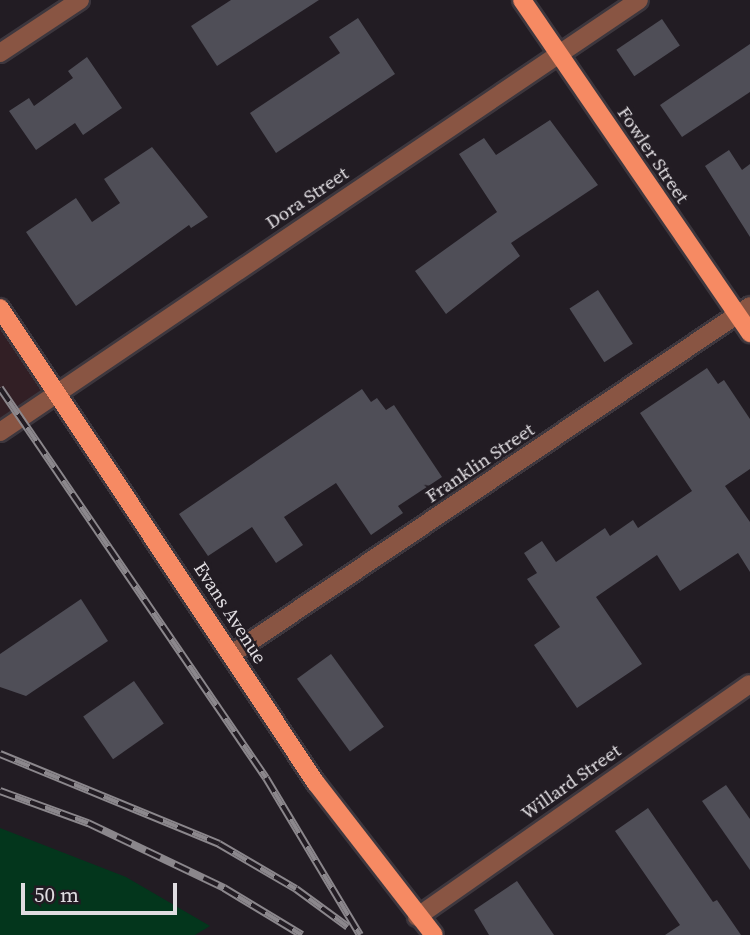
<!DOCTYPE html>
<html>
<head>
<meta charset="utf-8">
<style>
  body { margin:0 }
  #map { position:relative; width:750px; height:935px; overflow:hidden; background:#221c23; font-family:"Source Serif 4",serif }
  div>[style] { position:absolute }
  .industrial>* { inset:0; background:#321f25 }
  .green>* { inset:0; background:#03361c }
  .building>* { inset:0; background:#4f4e57; transform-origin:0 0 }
  .roads { filter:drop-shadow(2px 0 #3d373e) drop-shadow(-2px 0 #3d373e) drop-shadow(0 2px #3d373e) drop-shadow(0 -2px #3d373e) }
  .minor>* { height:18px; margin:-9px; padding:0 9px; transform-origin:9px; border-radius:9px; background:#895543 }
  .major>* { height:18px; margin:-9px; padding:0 9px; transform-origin:9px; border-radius:9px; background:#f68a63 }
  .rail>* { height:8px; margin-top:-4px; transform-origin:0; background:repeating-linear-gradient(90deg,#221c23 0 16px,#8b878c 0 32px); box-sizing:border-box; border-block:2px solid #8b878c }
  span { translate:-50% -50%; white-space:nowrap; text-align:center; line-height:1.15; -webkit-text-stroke:5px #221c23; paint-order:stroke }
  .street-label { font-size:19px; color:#e0dde1 }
  .scale { position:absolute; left:21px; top:883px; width:156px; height:32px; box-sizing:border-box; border:4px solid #e0dde1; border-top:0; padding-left:9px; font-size:21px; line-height:24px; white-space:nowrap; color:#e0dde1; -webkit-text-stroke:5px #221c23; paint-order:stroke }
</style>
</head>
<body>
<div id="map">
  <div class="industrial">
    <i style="clip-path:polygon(0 327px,49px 398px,0 430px)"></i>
  </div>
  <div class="green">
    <i style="clip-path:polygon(0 828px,126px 877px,210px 926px,195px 935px,0 935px)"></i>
  </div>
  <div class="building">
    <i style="clip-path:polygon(231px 0,319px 0,217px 66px,191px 26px)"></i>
    <i style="clip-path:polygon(358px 18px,395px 74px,276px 153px,250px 113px,340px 53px,329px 37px)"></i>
    <i style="left:662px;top:19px;width:32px;height:55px;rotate:56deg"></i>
    <i style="clip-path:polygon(750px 44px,750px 92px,682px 137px,660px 105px)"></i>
    <i style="clip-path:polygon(87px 57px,122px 108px,83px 135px,75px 123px,36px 150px,9px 111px,29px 98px,34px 106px,73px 78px,68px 71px)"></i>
    <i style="clip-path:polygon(550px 120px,598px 185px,511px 243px,520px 256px,446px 314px,415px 271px,497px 212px,459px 154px,484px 138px,496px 155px)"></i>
    <i style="clip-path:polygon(152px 147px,208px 217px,191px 228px,189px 225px,76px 306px,26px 232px,76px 198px,92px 222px,120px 203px,104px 179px)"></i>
    <i style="clip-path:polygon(729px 150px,742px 170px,750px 164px,750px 237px,705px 166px)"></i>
    <i style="left:598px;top:290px;width:64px;height:34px;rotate:57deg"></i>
    <i style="clip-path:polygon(707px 368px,718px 384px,724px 380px,750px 419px,750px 469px,725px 486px,750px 522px,750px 572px,738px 553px,680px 591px,657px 555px,596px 597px,642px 664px,577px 708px,534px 645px,560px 627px,527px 579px,537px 573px,524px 553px,542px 541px,556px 562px,605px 528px,610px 536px,633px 520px,638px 528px,692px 491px,640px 413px)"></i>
    <i style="clip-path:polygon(362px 389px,371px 402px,377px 398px,386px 410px,394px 405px,442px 477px,398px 506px,403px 513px,371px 535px,336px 483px,284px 517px,303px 545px,276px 563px,252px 527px,208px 556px,179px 514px)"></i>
    <i style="clip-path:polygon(81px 599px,108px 641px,26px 696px,0 687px,0 654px)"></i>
    <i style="left:331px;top:654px;width:90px;height:42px;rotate:54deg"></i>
    <i style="left:134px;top:681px;width:52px;height:62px;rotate:55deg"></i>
    <i style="clip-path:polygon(726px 785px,750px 819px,750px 870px,702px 801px)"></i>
    <i style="clip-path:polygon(648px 808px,713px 902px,717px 900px,741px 935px,665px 935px,680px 925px,615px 831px)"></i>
    <i style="clip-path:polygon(517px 881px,554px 935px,489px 935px,474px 910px)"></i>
  </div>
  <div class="roads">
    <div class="minor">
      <i style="left:0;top:53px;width:96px;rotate:-33.5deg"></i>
      <i style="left:0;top:432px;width:771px;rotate:-34.06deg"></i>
      <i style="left:232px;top:654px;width:624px;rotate:-33.89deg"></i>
      <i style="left:417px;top:917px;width:406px;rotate:-35deg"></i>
    </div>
    <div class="major">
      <i style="left:522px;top:0;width:404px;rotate:55.6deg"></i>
      <i style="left:0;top:308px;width:571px;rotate:56.37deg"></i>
      <i style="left:316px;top:783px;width:192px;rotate:52.2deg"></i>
    </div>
  </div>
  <div class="rail">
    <i style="left:0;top:388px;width:472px;rotate:55.7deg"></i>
    <i style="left:266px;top:778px;width:183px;rotate:59.1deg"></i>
    <i style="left:0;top:754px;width:237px;rotate:22.3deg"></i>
    <i style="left:219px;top:844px;width:89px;rotate:30.3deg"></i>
    <i style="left:296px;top:889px;width:64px;rotate:36.2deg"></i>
    <i style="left:0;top:791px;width:94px;rotate:20deg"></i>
    <i style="left:88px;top:823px;width:151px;rotate:25.5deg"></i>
    <i style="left:224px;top:888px;width:91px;rotate:31.1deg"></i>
  </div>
  <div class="street-label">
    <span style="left:653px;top:155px;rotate:56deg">Fowler Street</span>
    <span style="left:307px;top:198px;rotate:-34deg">Dora Street</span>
    <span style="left:480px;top:463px;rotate:-34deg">Franklin Street</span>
    <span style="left:230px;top:613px;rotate:57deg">Evans Avenue</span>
    <span style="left:571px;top:782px;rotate:-35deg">Willard Street</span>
  </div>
  <div class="scale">50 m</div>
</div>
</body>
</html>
